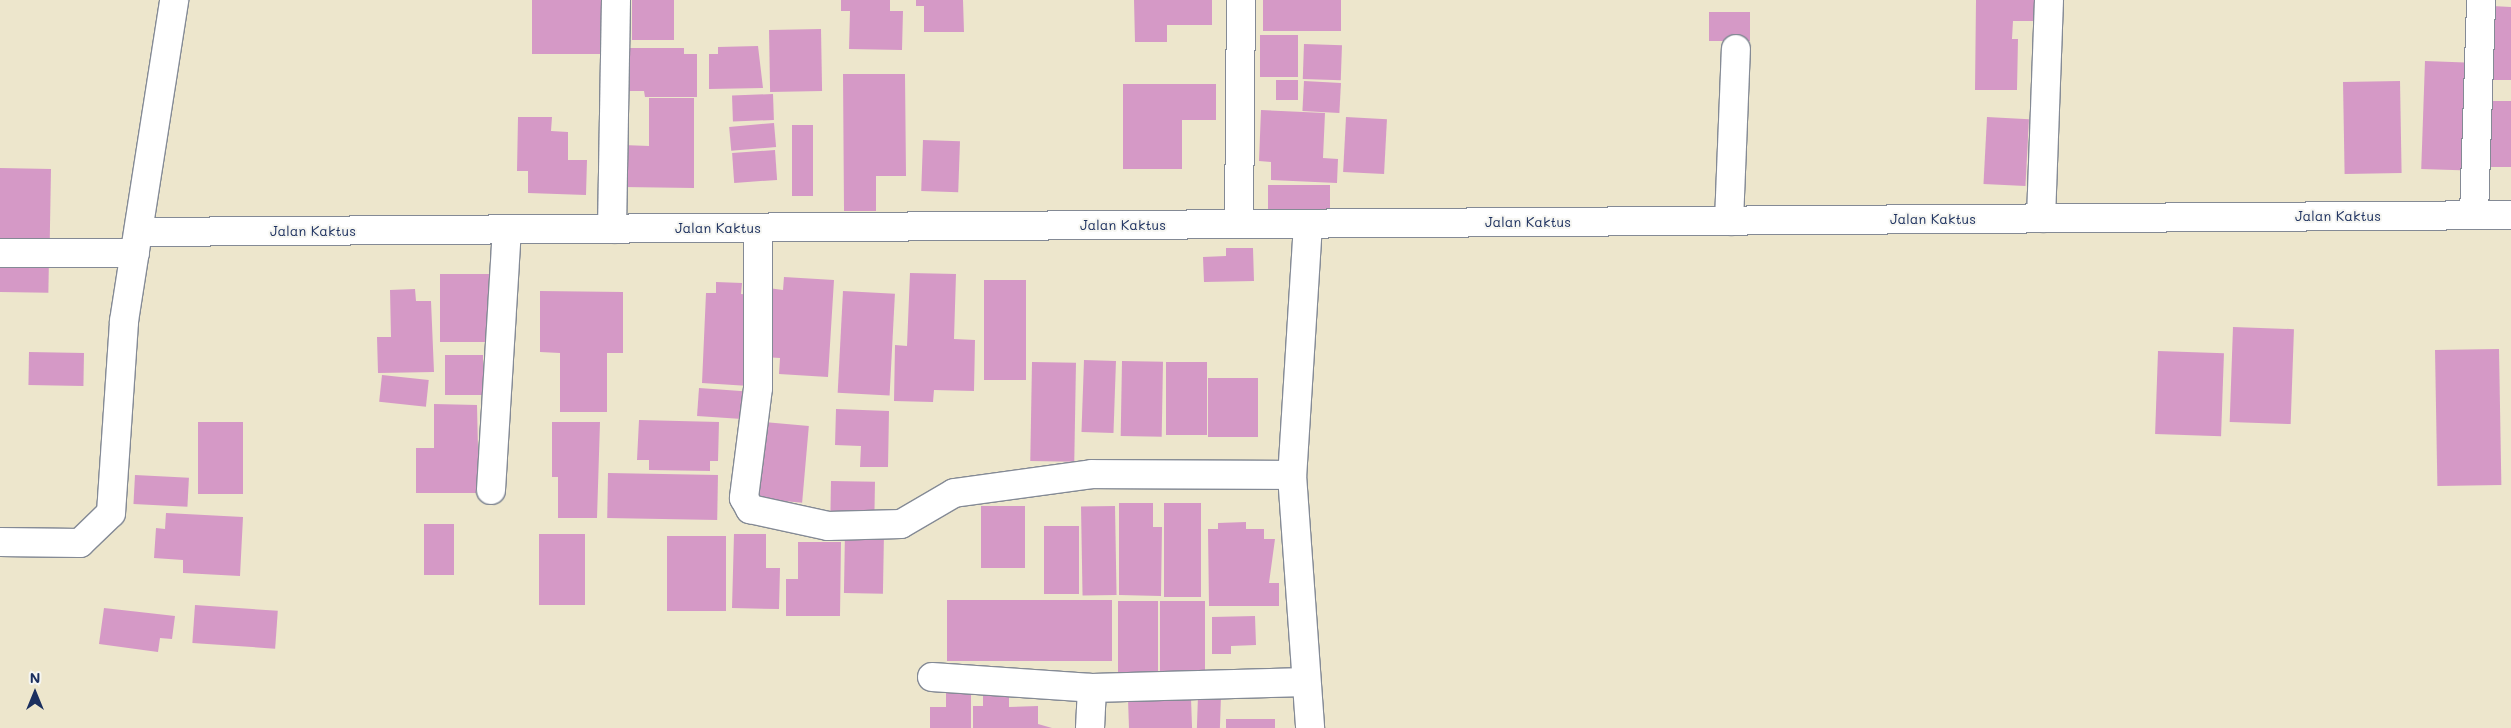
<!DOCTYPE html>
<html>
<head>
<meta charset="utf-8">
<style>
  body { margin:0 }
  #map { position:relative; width:2511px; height:728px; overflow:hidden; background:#ede6cc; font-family:Mali,sans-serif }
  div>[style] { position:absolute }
  .building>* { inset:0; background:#d599c6; transform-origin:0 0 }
  .roads { filter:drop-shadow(1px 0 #848a95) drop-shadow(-1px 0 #848a95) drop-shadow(0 1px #848a95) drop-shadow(0 -1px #848a95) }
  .minor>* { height:28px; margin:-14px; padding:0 14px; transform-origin:14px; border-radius:14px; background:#fff }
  span { translate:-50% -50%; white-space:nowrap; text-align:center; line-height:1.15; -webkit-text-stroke:4px #f6f6f2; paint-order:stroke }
  .street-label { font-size:14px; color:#1b2f5e }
  .north { position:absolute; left:10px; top:668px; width:50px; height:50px; -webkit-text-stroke:4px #f6f6f2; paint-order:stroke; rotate:0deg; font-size:14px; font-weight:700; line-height:20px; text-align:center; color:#1b2f5e }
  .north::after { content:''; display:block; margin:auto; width:18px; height:22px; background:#1b2f5e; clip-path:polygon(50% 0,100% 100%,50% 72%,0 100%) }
</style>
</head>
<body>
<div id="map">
  <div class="building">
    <i style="left:532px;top:0;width:74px;height:54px"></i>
    <i style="left:632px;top:0;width:42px;height:40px"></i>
    <i style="clip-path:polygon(841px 0,890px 0,890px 11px,903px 11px,902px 50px,849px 49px,850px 11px,841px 11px)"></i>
    <i style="clip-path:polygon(916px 0,963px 0,964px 32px,924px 32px,924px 6px,916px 6px)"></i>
    <i style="clip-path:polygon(1134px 0,1212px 0,1212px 25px,1167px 25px,1167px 42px,1135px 42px)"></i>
    <i style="left:1263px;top:0;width:78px;height:31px"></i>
    <i style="clip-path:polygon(1976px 0,2042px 0,2042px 21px,2013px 21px,2012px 39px,2018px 39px,2017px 90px,1975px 90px)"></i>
    <i style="clip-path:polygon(2492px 6px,2511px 7px,2511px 80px,2489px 80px)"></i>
    <i style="left:1750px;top:12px;width:29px;height:41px;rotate:90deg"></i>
    <i style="left:821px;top:29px;width:62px;height:52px;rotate:89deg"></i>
    <i style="left:1260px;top:35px;width:38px;height:42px"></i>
    <i style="left:1304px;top:44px;width:38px;height:35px;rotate:2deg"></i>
    <i style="clip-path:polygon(758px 46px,763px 88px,709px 89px,709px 54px,718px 54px,718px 47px)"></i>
    <i style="clip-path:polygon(622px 48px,684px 48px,684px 54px,697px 54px,697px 97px,645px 97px,644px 91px,622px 91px)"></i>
    <i style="left:2425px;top:61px;width:47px;height:108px;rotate:2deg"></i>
    <i style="clip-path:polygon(843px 74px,905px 74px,906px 176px,876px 176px,876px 211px,844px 211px)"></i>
    <i style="left:1276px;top:80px;width:22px;height:20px"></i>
    <i style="left:1304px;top:81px;width:37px;height:30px;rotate:3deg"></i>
    <i style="left:2400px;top:81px;width:92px;height:57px;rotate:89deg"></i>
    <i style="clip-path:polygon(1123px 84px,1216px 84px,1216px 120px,1182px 120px,1182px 169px,1123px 169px)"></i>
    <i style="left:773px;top:94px;width:26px;height:41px;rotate:88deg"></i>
    <i style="clip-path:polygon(649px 98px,694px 98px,694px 188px,623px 187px,623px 145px,649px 146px)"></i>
    <i style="left:2490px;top:101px;width:21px;height:66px"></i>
    <i style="clip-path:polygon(1261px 110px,1325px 113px,1323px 158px,1338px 159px,1337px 183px,1271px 180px,1271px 162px,1259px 161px)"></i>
    <i style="clip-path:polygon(518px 117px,552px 117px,551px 131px,568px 132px,568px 160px,587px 160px,586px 195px,528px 193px,528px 171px,517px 171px)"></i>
    <i style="left:1346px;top:117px;width:41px;height:55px;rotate:3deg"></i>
    <i style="left:1987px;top:117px;width:42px;height:67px;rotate:3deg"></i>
    <i style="left:774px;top:123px;width:24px;height:45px;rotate:85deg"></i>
    <i style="left:792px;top:125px;width:21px;height:71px"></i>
    <i style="left:923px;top:140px;width:37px;height:51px;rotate:2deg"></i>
    <i style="left:775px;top:150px;width:30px;height:43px;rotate:86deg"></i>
    <i style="left:0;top:168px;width:51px;height:75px;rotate:1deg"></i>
    <i style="left:1268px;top:185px;width:62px;height:38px"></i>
    <i style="clip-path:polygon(1226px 248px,1253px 248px,1254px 281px,1204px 282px,1203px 257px,1226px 256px)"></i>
    <i style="left:0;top:256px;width:49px;height:36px;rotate:1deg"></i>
    <i style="clip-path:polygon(910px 273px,956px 274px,954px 339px,975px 340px,974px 391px,934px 390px,933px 402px,894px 401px,895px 345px,907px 346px)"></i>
    <i style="left:440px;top:274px;width:54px;height:68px"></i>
    <i style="clip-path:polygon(784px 277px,834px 280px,828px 377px,779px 374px,780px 358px,764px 357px,768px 288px,783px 290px)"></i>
    <i style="left:984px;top:280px;width:42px;height:100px"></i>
    <i style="clip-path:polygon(716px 282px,742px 283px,741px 294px,753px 295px,749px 386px,702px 383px,706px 293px,716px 293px)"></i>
    <i style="clip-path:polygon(415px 289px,416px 301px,431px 301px,434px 372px,378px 373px,377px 337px,391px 337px,390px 290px)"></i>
    <i style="clip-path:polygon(540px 291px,623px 292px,623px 353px,607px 353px,607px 412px,560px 412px,560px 353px,540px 352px)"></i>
    <i style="left:843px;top:291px;width:52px;height:102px;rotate:3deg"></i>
    <i style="left:2233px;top:327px;width:61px;height:95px;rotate:2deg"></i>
    <i style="left:2499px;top:349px;width:136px;height:64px;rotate:89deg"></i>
    <i style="left:2158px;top:351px;width:66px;height:83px;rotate:2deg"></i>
    <i style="left:29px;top:352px;width:55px;height:33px;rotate:1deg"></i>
    <i style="left:445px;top:355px;width:38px;height:40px"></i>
    <i style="left:1084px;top:360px;width:32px;height:72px;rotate:2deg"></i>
    <i style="left:1122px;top:361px;width:41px;height:75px;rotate:1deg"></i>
    <i style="left:1032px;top:362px;width:44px;height:99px;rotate:1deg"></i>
    <i style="left:1166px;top:362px;width:41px;height:73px"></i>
    <i style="left:382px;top:375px;width:47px;height:27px;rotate:6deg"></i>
    <i style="left:1208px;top:378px;width:50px;height:59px"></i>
    <i style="left:699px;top:388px;width:45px;height:28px;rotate:4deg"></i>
    <i style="clip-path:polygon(434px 404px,477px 405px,479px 493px,416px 493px,416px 448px,434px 448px)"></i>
    <i style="clip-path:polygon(836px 409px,889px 411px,888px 467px,860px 467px,861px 446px,835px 445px)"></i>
    <i style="clip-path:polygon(639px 420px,719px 422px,718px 461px,710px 461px,710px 471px,649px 470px,649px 460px,637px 460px)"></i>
    <i style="left:198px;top:422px;width:45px;height:72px"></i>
    <i style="clip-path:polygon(552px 422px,600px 422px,597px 518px,558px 518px,558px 477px,552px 477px)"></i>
    <i style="left:764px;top:422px;width:45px;height:77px;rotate:5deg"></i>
    <i style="left:608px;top:473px;width:110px;height:45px;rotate:1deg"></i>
    <i style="left:135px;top:475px;width:54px;height:29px;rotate:3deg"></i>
    <i style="left:831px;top:481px;width:44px;height:33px;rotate:1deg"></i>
    <i style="clip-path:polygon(1119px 503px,1153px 503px,1153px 527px,1162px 527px,1161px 596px,1119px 595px)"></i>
    <i style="left:1164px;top:503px;width:37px;height:94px"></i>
    <i style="left:981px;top:506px;width:44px;height:62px"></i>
    <i style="left:1115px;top:506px;width:89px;height:34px;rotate:89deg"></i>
    <i style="clip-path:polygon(166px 513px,243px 517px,240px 576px,183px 573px,183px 560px,154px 558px,156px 528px,165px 529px)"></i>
    <i style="clip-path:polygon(1246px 522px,1246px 529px,1264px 529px,1264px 539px,1275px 539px,1269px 583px,1279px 583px,1279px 606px,1209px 606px,1208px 529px,1218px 529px,1218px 523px)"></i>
    <i style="left:424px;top:524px;width:30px;height:51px"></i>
    <i style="left:1044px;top:526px;width:35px;height:68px"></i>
    <i style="left:845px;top:532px;width:39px;height:61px;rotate:1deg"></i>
    <i style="left:539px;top:534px;width:46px;height:71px"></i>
    <i style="clip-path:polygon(734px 534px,766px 534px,766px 568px,780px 568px,779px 609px,732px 608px)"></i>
    <i style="left:667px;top:536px;width:59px;height:75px"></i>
    <i style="clip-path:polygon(798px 542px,841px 542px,840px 616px,786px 616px,786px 579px,798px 579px)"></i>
    <i style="left:1112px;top:600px;width:61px;height:165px;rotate:90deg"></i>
    <i style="left:1118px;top:601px;width:40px;height:81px"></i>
    <i style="left:1160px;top:601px;width:45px;height:79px"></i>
    <i style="left:195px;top:605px;width:83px;height:38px;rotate:4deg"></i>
    <i style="clip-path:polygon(104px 608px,175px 616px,172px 639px,160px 638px,158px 652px,99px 644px)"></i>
    <i style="clip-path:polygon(1255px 616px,1256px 645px,1231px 646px,1231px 654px,1212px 654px,1212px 617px)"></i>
    <i style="clip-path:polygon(946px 687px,971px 687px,971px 728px,930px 728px,930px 707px,946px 707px)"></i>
    <i style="clip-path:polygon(983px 692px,1009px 692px,1009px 707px,1038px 706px,1038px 724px,1052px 728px,973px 728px,973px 706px,983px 706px)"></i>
    <i style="left:1198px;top:696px;width:23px;height:32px;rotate:2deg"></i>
    <i style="left:1191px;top:698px;width:30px;height:63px;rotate:88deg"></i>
    <i style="left:1226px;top:719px;width:49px;height:9px"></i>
  </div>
  <div class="roads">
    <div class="minor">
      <i style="left:2474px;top:215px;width:215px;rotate:-88.1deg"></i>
      <i style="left:2041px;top:218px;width:218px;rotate:-87.9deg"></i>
      <i style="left:1729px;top:221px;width:172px;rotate:-87.7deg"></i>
      <i style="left:1239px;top:224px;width:224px;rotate:-89.5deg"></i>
      <i style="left:1308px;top:224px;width:252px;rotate:93.6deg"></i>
      <i style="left:1292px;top:475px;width:254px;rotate:85.9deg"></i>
      <i style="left:758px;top:228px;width:160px;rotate:90deg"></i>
      <i style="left:758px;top:388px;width:111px;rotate:97.3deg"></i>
      <i style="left:744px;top:498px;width:13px;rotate:61deg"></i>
      <i style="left:750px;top:509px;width:80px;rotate:12.3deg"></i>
      <i style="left:828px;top:526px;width:73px;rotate:-1.6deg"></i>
      <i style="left:901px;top:524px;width:61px;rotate:-30.3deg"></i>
      <i style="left:954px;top:493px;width:139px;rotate:-7.8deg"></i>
      <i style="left:1092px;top:474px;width:200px;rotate:0.3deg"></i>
      <i style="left:612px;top:229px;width:229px;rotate:-89deg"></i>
      <i style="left:141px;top:232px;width:2370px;rotate:-0.41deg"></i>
      <i style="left:0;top:253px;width:135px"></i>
      <i style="left:491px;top:490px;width:261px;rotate:-86.5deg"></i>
      <i style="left:0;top:542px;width:80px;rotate:0.7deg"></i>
      <i style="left:80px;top:543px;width:43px;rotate:-44.1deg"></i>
      <i style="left:111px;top:513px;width:192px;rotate:-86.1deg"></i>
      <i style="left:124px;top:321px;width:325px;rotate:-81.1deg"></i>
      <i style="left:932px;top:677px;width:160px;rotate:3.9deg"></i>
      <i style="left:1092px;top:688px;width:214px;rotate:-1.6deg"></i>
      <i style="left:1090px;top:728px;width:40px;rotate:-87.1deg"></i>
    </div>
  </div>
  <div class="street-label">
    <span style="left:2338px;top:216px">Jalan Kaktus</span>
    <span style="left:1933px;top:219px">Jalan Kaktus</span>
    <span style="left:1528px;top:222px">Jalan Kaktus</span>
    <span style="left:1123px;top:225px">Jalan Kaktus</span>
    <span style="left:718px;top:228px">Jalan Kaktus</span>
    <span style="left:313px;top:231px">Jalan Kaktus</span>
  </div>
  <div class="north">N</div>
</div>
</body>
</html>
